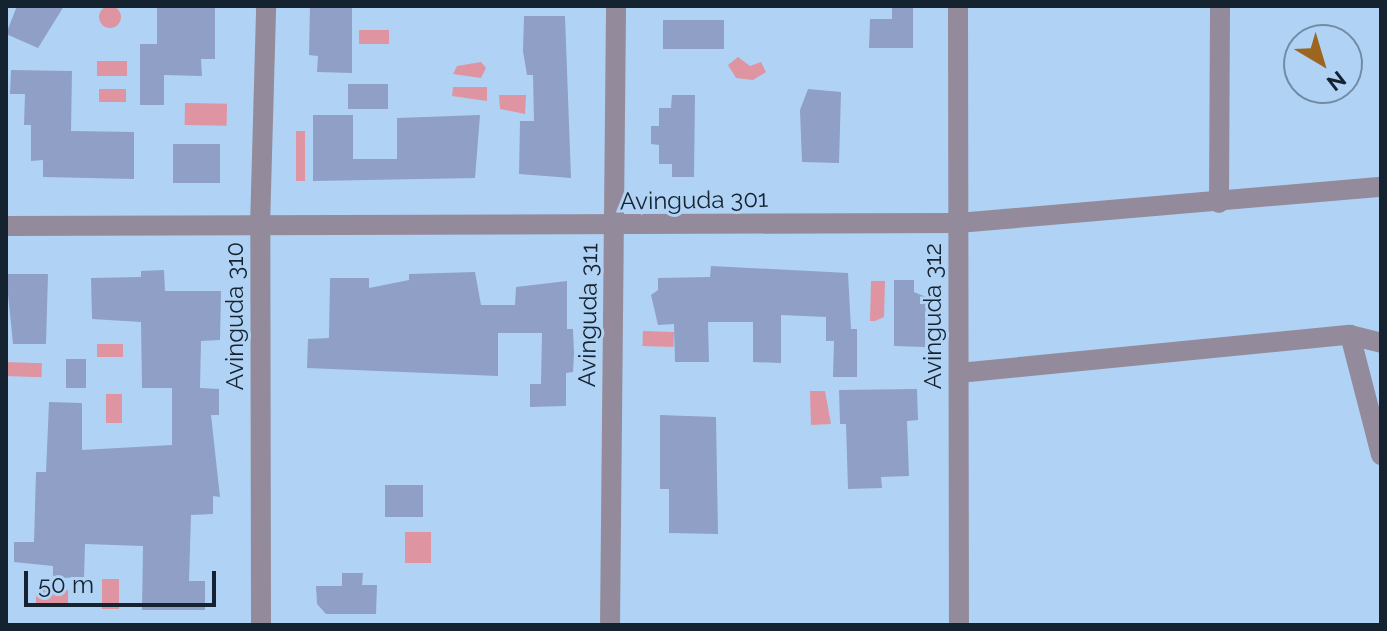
<!DOCTYPE html>
<html>
<head>
<meta charset="utf-8">
<style>
  body { margin:0 }
  #map { position:relative; width:1387px; height:631px; overflow:hidden; background:#b0d3f5; font-family:Raleway,sans-serif }
  div>[style] { position:absolute }
  .water>* { inset:0; background:#de94a1; transform-origin:0 0 }
  .round { border-radius:50% }
  .building>* { inset:0; background:#8f9fc6; transform-origin:0 0 }
  .street>* { height:20px; margin:-10px; padding:0 10px; transform-origin:10px; border-radius:10px; background:#938b9c }
  span { translate:-50% -50%; white-space:nowrap; text-align:center; line-height:1.15; -webkit-text-stroke:6px #b0d3f5; paint-order:stroke }
  .street-label { font-size:24px; color:#15222f }
  .frame { position:absolute; inset:0; border:8px solid #15222f; pointer-events:none }
  .north { position:absolute; left:1283px; top:24px; width:80px; height:80px; box-sizing:border-box; background:#b0d3f5; border:2px solid #728ca6; border-radius:50%; rotate:142deg; font-size:22px; font-weight:700; line-height:32px; text-align:center; color:#15222f }
  .north::after { content:''; display:block; margin:auto; width:28px; height:36px; background:#9d6620; clip-path:polygon(50% 0,100% 100%,50% 72%,0 100%) }
  .scale { position:absolute; left:24px; top:571px; width:192px; height:36px; box-sizing:border-box; border:4px solid #15222f; border-top:0; padding-left:10px; font-size:24px; line-height:28px; white-space:nowrap; color:#15222f; -webkit-text-stroke:6px #b0d3f5; paint-order:stroke }
</style>
</head>
<body>
<div id="map">
  <div class="water">
    <i class="round" style="left:99px;top:6px;width:22px;height:22px"></i>
    <i style="left:359px;top:30px;width:30px;height:14px"></i>
    <i style="clip-path:polygon(738px 57px,750px 66px,761px 62px,766px 72px,753px 80px,736px 78px,728px 65px)"></i>
    <i style="left:97px;top:61px;width:30px;height:15px"></i>
    <i style="clip-path:polygon(481px 62px,486px 68px,481px 78px,453px 74px,457px 66px)"></i>
    <i style="clip-path:polygon(453px 87px,487px 87px,487px 101px,452px 96px)"></i>
    <i style="left:126px;top:89px;width:13px;height:27px;rotate:90deg"></i>
    <i style="clip-path:polygon(499px 95px,526px 95px,525px 114px,500px 109px)"></i>
    <i style="left:185px;top:103px;width:42px;height:22px;rotate:1deg"></i>
    <i style="left:296px;top:131px;width:9px;height:50px"></i>
    <i style="clip-path:polygon(871px 281px,885px 281px,884px 317px,875px 321px,870px 321px)"></i>
    <i style="left:643px;top:331px;width:31px;height:15px;rotate:2deg"></i>
    <i style="left:123px;top:344px;width:13px;height:26px;rotate:90deg"></i>
    <i style="left:6px;top:362px;width:36px;height:14px;rotate:2deg"></i>
    <i style="clip-path:polygon(810px 391px,825px 391px,831px 424px,811px 425px)"></i>
    <i style="left:106px;top:394px;width:16px;height:29px"></i>
    <i style="left:405px;top:532px;width:26px;height:31px"></i>
    <i style="left:102px;top:579px;width:17px;height:30px"></i>
    <i style="left:36px;top:590px;width:32px;height:17px"></i>
  </div>
  <div class="building">
    <i style="clip-path:polygon(17px 6px,64px 6px,38px 48px,6px 34px)"></i>
    <i style="clip-path:polygon(157px 6px,215px 6px,215px 59px,201px 59px,202px 76px,164px 75px,164px 105px,140px 105px,140px 44px,157px 44px)"></i>
    <i style="clip-path:polygon(310px 6px,352px 6px,352px 73px,317px 72px,318px 56px,309px 55px)"></i>
    <i style="clip-path:polygon(892px 7px,913px 7px,913px 48px,869px 48px,870px 19px,892px 19px)"></i>
    <i style="clip-path:polygon(524px 16px,565px 16px,571px 178px,519px 174px,520px 121px,534px 121px,533px 75px,527px 75px,523px 51px)"></i>
    <i style="left:724px;top:20px;width:29px;height:61px;rotate:90deg"></i>
    <i style="clip-path:polygon(11px 70px,72px 71px,71px 131px,134px 132px,134px 179px,43px 177px,43px 160px,31px 161px,31px 125px,24px 125px,25px 94px,10px 94px)"></i>
    <i style="left:348px;top:84px;width:40px;height:25px"></i>
    <i style="clip-path:polygon(808px 89px,841px 92px,839px 163px,802px 162px,800px 110px)"></i>
    <i style="clip-path:polygon(672px 95px,695px 95px,694px 177px,672px 177px,672px 164px,659px 164px,659px 145px,651px 144px,651px 126px,659px 126px,659px 108px,671px 108px)"></i>
    <i style="clip-path:polygon(313px 115px,353px 115px,353px 159px,397px 159px,397px 118px,480px 115px,475px 178px,313px 181px)"></i>
    <i style="left:173px;top:144px;width:47px;height:39px"></i>
    <i style="clip-path:polygon(711px 266px,848px 273px,851px 329px,857px 329px,857px 377px,833px 377px,834px 341px,826px 341px,826px 317px,781px 315px,781px 363px,753px 362px,753px 322px,708px 322px,709px 362px,675px 362px,674px 324px,658px 325px,651px 295px,658px 290px,658px 278px,710px 277px)"></i>
    <i style="clip-path:polygon(164px 270px,165px 291px,221px 291px,220px 340px,201px 341px,200px 388px,219px 389px,219px 415px,211px 415px,220px 497px,213px 496px,213px 514px,191px 515px,189px 581px,205px 581px,205px 610px,142px 610px,143px 546px,85px 544px,84px 577px,62px 578px,53px 576px,53px 566px,14px 562px,14px 542px,34px 542px,36px 472px,46px 472px,49px 402px,82px 403px,82px 450px,172px 445px,172px 388px,142px 388px,141px 322px,92px 319px,91px 278px,141px 277px,141px 271px)"></i>
    <i style="clip-path:polygon(475px 272px,481px 305px,515px 305px,516px 287px,567px 281px,567px 329px,573px 329px,574px 353px,573px 372px,566px 373px,566px 406px,530px 407px,530px 384px,541px 384px,542px 333px,498px 333px,498px 376px,307px 368px,308px 339px,329px 338px,330px 278px,369px 278px,369px 288px,409px 280px,409px 274px)"></i>
    <i style="clip-path:polygon(6px 274px,48px 274px,46px 344px,13px 344px)"></i>
    <i style="clip-path:polygon(894px 280px,914px 280px,914px 292px,926px 297px,925px 347px,894px 346px)"></i>
    <i style="left:66px;top:359px;width:20px;height:29px"></i>
    <i style="clip-path:polygon(917px 389px,918px 420px,907px 421px,909px 476px,881px 477px,882px 488px,848px 489px,846px 424px,840px 424px,839px 390px)"></i>
    <i style="clip-path:polygon(660px 415px,716px 417px,718px 534px,669px 533px,669px 489px,660px 489px)"></i>
    <i style="left:385px;top:485px;width:38px;height:32px"></i>
    <i style="clip-path:polygon(342px 573px,363px 573px,362px 585px,377px 585px,376px 614px,326px 614px,317px 604px,316px 586px,342px 586px)"></i>
  </div>
  <div class="street">
    <i style="left:958px;top:6px;width:619px;rotate:89.91deg"></i>
    <i style="left:1219px;top:203px;width:197px;rotate:-89.7deg"></i>
    <i style="left:6px;top:226px;width:952px;rotate:-0.18deg"></i>
    <i style="left:958px;top:223px;width:425px;rotate:-4.9deg"></i>
    <i style="left:1350px;top:335px;width:124px;rotate:75.5deg"></i>
    <i style="left:959px;top:373px;width:393px;rotate:-5.6deg"></i>
    <i style="left:1350px;top:335px;width:32px;rotate:14deg"></i>
    <i style="left:261px;top:625px;width:398px;rotate:-90.1deg"></i>
    <i style="left:260px;top:227px;width:221px;rotate:-88.4deg"></i>
    <i style="left:610px;top:625px;width:619px;rotate:-89.44deg"></i>
  </div>
  <div class="street-label">
    <span style="left:694px;top:200px;rotate:-1deg">Avinguda 301</span>
    <span style="left:588px;top:315px;rotate:-89deg">Avinguda 311</span>
    <span style="left:235px;top:316px;rotate:-90deg">Avinguda 310</span>
    <span style="left:933px;top:316px;rotate:-90deg">Avinguda 312</span>
  </div>
  <div class="frame"></div>
  <div class="north">N</div>
  <div class="scale">50 m</div>
</div>
</body>
</html>
